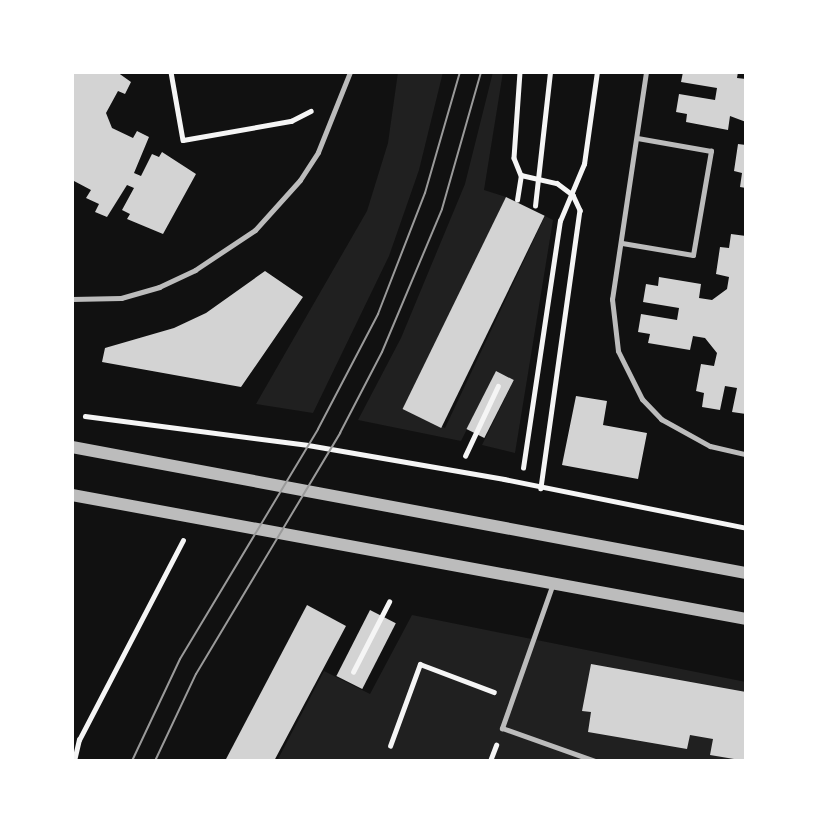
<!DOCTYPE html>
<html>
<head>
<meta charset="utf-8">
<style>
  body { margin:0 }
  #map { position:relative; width:818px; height:833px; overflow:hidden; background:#111; font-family:Jost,sans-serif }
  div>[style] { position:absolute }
  .green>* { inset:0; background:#202020 }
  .building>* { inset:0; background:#d3d3d3; transform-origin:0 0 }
  .path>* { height:4.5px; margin:-2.25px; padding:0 2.25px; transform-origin:2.25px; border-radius:2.25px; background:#f5f5f5 }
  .service>* { height:5px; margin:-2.5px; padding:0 2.5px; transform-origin:2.5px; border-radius:2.5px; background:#bcbcbc }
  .tertiary>* { height:12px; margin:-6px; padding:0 6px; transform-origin:6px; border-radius:6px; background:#bcbcbc }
  .tram>* { height:2px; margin:-1px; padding:0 1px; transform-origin:1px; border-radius:1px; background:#9a9a9a }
  span { translate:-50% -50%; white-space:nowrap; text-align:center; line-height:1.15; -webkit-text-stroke:7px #fff; paint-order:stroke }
  .frame { position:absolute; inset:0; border:74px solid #fff; pointer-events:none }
</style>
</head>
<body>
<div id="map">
  <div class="green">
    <i style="clip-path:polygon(398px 72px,443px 72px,419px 170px,389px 256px,313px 413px,256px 404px,367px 211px,388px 143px)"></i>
    <i style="clip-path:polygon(493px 72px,503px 72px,484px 190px,506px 197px,405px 409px,445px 428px,545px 216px,553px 220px,515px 453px,482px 445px,514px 380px,496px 371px,461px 441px,358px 420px,401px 338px,465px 184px)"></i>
    <i style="clip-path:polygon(412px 615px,746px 682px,746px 761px,277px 761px,324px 671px,370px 694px)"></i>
  </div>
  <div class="building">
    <i style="clip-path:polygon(72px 72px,117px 72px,131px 82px,125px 94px,118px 91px,106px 113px,112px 128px,133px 138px,137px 131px,149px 137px,134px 173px,141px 176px,152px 154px,159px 157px,162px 152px,196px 174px,163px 234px,127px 219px,130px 214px,122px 210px,134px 188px,127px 185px,107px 217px,95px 212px,99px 204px,86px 198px,91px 190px,74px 181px)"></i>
    <i style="clip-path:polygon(683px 72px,738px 72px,737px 78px,746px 79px,746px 122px,730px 116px,728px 130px,686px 122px,687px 114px,676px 112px,679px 94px,715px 100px,717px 88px,681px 82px)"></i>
    <i style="clip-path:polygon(738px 144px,746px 145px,746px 188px,740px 187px,742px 173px,734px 171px)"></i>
    <i style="left:506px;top:197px;width:43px;height:236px;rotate:26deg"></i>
    <i style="clip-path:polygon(731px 234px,746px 236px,746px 414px,732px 412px,737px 388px,725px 386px,720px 410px,702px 407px,704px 393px,696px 391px,701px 364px,714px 366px,717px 353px,705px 338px,693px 336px,690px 350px,648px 343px,650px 334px,638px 332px,641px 314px,677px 320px,679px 308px,643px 302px,646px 284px,658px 286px,659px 277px,701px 284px,699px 298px,712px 300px,727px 289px,729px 277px,716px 274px,720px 247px,729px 248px)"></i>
    <i style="clip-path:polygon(265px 271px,303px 297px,241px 387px,102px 362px,105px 348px,174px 328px,206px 313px)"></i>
    <i style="left:496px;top:371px;width:20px;height:65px;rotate:27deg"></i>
    <i style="clip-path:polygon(576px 396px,607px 401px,603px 425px,647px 433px,638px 479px,562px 465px)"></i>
    <i style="clip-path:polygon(307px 605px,346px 626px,274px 761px,225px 761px)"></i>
    <i style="left:370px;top:610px;width:29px;height:74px;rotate:27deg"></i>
    <i style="clip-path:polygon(591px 664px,746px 692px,746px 761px,710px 755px,713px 739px,690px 735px,687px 749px,588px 732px,591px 712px,582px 711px)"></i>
  </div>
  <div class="path">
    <i style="left:171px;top:72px;width:69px;rotate:80deg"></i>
    <i style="left:183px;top:140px;width:110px;rotate:-10deg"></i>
    <i style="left:291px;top:121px;width:22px;rotate:-27deg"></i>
    <i style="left:520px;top:72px;width:86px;rotate:94deg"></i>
    <i style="left:514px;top:158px;width:18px;rotate:68deg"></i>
    <i style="left:517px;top:200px;width:25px;rotate:-81deg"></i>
    <i style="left:521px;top:175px;width:37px;rotate:13deg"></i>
    <i style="left:557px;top:183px;width:20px;rotate:37deg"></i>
    <i style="left:573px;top:195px;width:17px;rotate:65deg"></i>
    <i style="left:580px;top:210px;width:281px;rotate:98deg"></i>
    <i style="left:535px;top:206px;width:135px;rotate:-83.6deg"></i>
    <i style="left:85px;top:416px;width:225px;rotate:7.4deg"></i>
    <i style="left:308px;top:445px;width:199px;rotate:9.8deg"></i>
    <i style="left:504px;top:479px;width:247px;rotate:11.4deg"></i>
    <i style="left:465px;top:456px;width:77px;rotate:-64.8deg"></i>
    <i style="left:523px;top:468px;width:250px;rotate:-81.5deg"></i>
    <i style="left:560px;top:221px;width:62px;rotate:-67.2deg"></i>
    <i style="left:584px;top:164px;width:93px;rotate:-82deg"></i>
    <i style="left:353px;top:672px;width:79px;rotate:-62.8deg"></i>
    <i style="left:390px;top:746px;width:87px;rotate:-69.9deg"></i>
    <i style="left:420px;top:664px;width:79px;rotate:20.7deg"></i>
    <i style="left:74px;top:761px;width:22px;rotate:-77deg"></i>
    <i style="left:79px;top:740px;width:225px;rotate:-62.5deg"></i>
    <i style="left:490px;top:761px;width:17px;rotate:-69deg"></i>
  </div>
  <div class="service">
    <i style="left:646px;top:72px;width:230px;rotate:98.5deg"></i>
    <i style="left:612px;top:299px;width:52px;rotate:83.4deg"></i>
    <i style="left:618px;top:351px;width:54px;rotate:63.4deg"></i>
    <i style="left:642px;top:399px;width:28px;rotate:46deg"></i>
    <i style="left:661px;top:419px;width:56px;rotate:28.9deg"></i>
    <i style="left:710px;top:446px;width:37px;rotate:13deg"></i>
    <i style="left:622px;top:243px;width:72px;rotate:9.6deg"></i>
    <i style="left:693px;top:255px;width:106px;rotate:-80.2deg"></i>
    <i style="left:711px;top:151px;width:75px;rotate:-170deg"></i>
    <i style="left:72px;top:299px;width:49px;rotate:-1.2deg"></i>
    <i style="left:121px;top:298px;width:40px;rotate:-16deg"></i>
    <i style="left:159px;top:287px;width:40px;rotate:-25deg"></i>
    <i style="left:195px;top:270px;width:72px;rotate:-33.7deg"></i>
    <i style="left:255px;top:230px;width:67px;rotate:-48deg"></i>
    <i style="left:300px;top:180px;width:33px;rotate:-57deg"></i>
    <i style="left:318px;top:152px;width:86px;rotate:-68.2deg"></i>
    <i style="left:552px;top:586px;width:151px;rotate:109.4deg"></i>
    <i style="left:502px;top:728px;width:99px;rotate:19.5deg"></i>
  </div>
  <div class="tertiary">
    <i style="left:72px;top:447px;width:686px;rotate:10.59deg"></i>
    <i style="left:72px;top:495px;width:685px;rotate:10.42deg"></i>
  </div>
  <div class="tram">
    <i style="left:132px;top:761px;width:113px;rotate:-64.8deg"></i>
    <i style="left:180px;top:659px;width:268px;rotate:-59deg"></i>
    <i style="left:318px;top:429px;width:130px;rotate:-62.4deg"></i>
    <i style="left:378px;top:314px;width:130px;rotate:-68.8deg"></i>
    <i style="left:425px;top:193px;width:126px;rotate:-73.9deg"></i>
    <i style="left:155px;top:761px;width:96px;rotate:-64.8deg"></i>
    <i style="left:196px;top:674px;width:281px;rotate:-59.1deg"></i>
    <i style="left:340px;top:433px;width:91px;rotate:-62.6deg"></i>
    <i style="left:382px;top:352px;width:155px;rotate:-67.2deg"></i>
    <i style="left:442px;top:209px;width:142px;rotate:-74.1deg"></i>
  </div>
  <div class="frame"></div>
</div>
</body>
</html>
